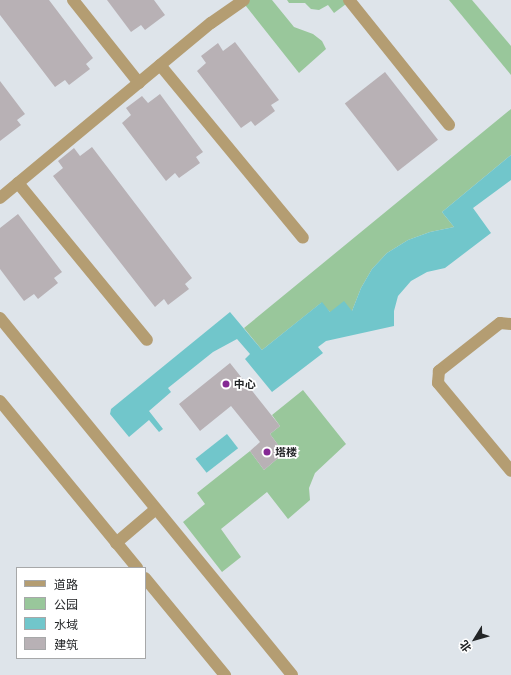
<!DOCTYPE html>
<html>
<head>
<meta charset="utf-8">
<style>
  body { margin:0 }
  #map { position:relative; width:511px; height:675px; overflow:hidden; background:#dee4ea; font-family:"Public Sans","Noto Sans SC",sans-serif }
  div>[style] { position:absolute }
  .green>* { inset:0; background:#99c79b }
  .water>* { inset:0; background:#71c6cb; transform-origin:0 0 }
  .building>* { inset:0; background:#b8b1b5; transform-origin:0 0 }
  .minor>* { height:12px; margin:-6px; padding:0 6px; transform-origin:6px; border-radius:6px; background:#b49d72 }
  .dots>* { width:11px; height:11px; translate:-50% -50%; box-sizing:border-box; border:2px solid #fff; border-radius:50% }
  span { translate:-50% -50%; white-space:nowrap; text-align:center; line-height:1.15; -webkit-text-stroke:3.5px #fff; paint-order:stroke }
  .poi-label { font-size:11px; color:#232527; font-weight:700 }
  .left { translate:0 -50%; text-align:left }
  .legend { position:absolute; left:16px; top:567px; width:130px; height:92px; box-sizing:border-box; background:#fff; border:1px solid #a7a8a9; margin:0; padding:5px 7px; list-style:none; font-size:12px; color:#232527 }
  .legend li { display:flex; align-items:center; gap:8px; height:20px }
  .legend b { width:20px; border:1px solid #a7a8a9 }
  .north { position:absolute; left:455px; top:619px; width:40px; height:40px; -webkit-text-stroke:3px #fff; paint-order:stroke; rotate:233deg; font-size:11px; font-weight:700; line-height:16px; text-align:center; color:#232527 }
  .north::after { content:''; display:block; margin:auto; width:14px; height:18px; background:#232527; clip-path:polygon(50% 0,100% 100%,50% 72%,0 100%) }
</style>
</head>
<body>
<div id="map">
  <div class="green">
    <i style="clip-path:polygon(244px 0,272px 0,294px 27px,313px 34px,322px 41px,326px 49px,299px 73px,242px 1px)"></i>
    <i style="clip-path:polygon(287px 0,349px 0,350px 1px,334px 13px,328px 5px,319px 10px,311px 9px,305px 3px,289px 3px)"></i>
    <i style="clip-path:polygon(449px 0,472px 0,511px 46px,511px 75px)"></i>
    <i style="clip-path:polygon(511px 109px,511px 155px,442px 212px,454px 227px,430px 232px,408px 240px,387px 253px,372px 269px,361px 288px,352px 311px,330px 312px,321px 303px,262px 350px,244px 328px)"></i>
    <i style="clip-path:polygon(303px 390px,346px 444px,315px 473px,309px 488px,310px 500px,288px 519px,267px 492px,221px 529px,241px 557px,222px 572px,183px 522px,205px 504px,197px 493px,250px 451px,264px 470px,284px 453px,270px 434px,280px 426px,272px 415px)"></i>
  </div>
  <div class="water">
    <i style="clip-path:polygon(511px 155px,511px 180px,473px 208px,491px 233px,445px 268px,427px 272px,411px 281px,398px 296px,394px 311px,394px 326px,326px 341px,318px 347px,323px 353px,272px 392px,245px 359px,250px 354px,237px 339px,213px 352px,168px 388px,171px 392px,149px 411px,163px 429px,159px 432px,149px 420px,129px 437px,110px 414px,111px 409px,230px 312px,262px 350px,322px 302px,330px 312px,344px 301px,352px 311px,361px 288px,372px 269px,387px 253px,408px 240px,430px 232px,454px 227px,442px 212px)"></i>
    <i style="left:227px;top:434px;width:18px;height:40px;rotate:52deg"></i>
  </div>
  <div class="building">
    <i style="clip-path:polygon(0 0,49px 0,93px 58px,86px 64px,90px 69px,69px 85px,65px 80px,55px 87px,0 15px)"></i>
    <i style="clip-path:polygon(107px 0,154px 0,165px 15px,145px 30px,141px 25px,131px 32px)"></i>
    <i style="clip-path:polygon(235px 42px,279px 100px,271px 105px,275px 111px,255px 126px,251px 121px,241px 128px,197px 71px,206px 63px,201px 56px,218px 43px,223px 51px)"></i>
    <i style="left:385px;top:72px;width:86px;height:51px;rotate:52deg"></i>
    <i style="clip-path:polygon(0 81px,25px 114px,17px 120px,21px 125px,0 141px)"></i>
    <i style="clip-path:polygon(160px 94px,203px 152px,196px 157px,200px 163px,179px 178px,175px 173px,166px 181px,122px 123px,131px 115px,126px 108px,142px 96px,148px 103px)"></i>
    <i style="clip-path:polygon(92px 147px,192px 278px,185px 284px,189px 289px,168px 305px,164px 299px,155px 307px,53px 176px,63px 168px,58px 161px,74px 148px,80px 156px)"></i>
    <i style="clip-path:polygon(18px 214px,62px 272px,54px 278px,58px 283px,38px 299px,34px 294px,24px 301px,0 269px,0 228px)"></i>
    <i style="clip-path:polygon(230px 363px,280px 426px,270px 434px,284px 453px,264px 470px,250px 451px,260px 442px,231px 406px,200px 431px,179px 404px)"></i>
  </div>
  <div class="minor">
    <i style="left:73px;top:0;width:106px;rotate:51.5deg"></i>
    <i style="left:349px;top:0;width:160px;rotate:51.3deg"></i>
    <i style="left:160px;top:65px;width:224px;rotate:50.4deg"></i>
    <i style="left:18px;top:183px;width:203px;rotate:50.6deg"></i>
    <i style="left:0;top:198px;width:274px;rotate:-39.7deg"></i>
    <i style="left:211px;top:23px;width:40px;rotate:-34.9deg"></i>
    <i style="left:0;top:318px;width:461px;rotate:50.7deg"></i>
    <i style="left:511px;top:324px;width:11px;rotate:-175deg"></i>
    <i style="left:500px;top:323px;width:78px;rotate:141.8deg"></i>
    <i style="left:439px;top:371px;width:12px;rotate:95deg"></i>
    <i style="left:438px;top:383px;width:114px;rotate:50.3deg"></i>
    <i style="left:0;top:401px;width:216px;rotate:50.6deg"></i>
    <i style="left:116px;top:543px;width:52px;rotate:-40.4deg"></i>
    <i style="left:145px;top:578px;width:126px;rotate:50.5deg"></i>
  </div>
  <div class="dots">
    <i style="left:226px;top:384px;background:#852994"></i>
    <i style="left:267px;top:452px;background:#852994"></i>
  </div>
  <div class="poi-label">
    <span class="left" style="left:234px;top:384px">中心</span>
    <span class="left" style="left:275px;top:452px">塔楼</span>
  </div>
  <ul class="legend">
  <li><b style="height:5px;background:#b49d72"></b>道路</li>
  <li><b style="height:11px;background:#99c79b"></b>公园</li>
  <li><b style="height:11px;background:#71c6cb"></b>水域</li>
  <li><b style="height:11px;background:#b8b1b5"></b>建筑</li>
  </ul>
  <div class="north">北</div>
</div>
</body>
</html>
